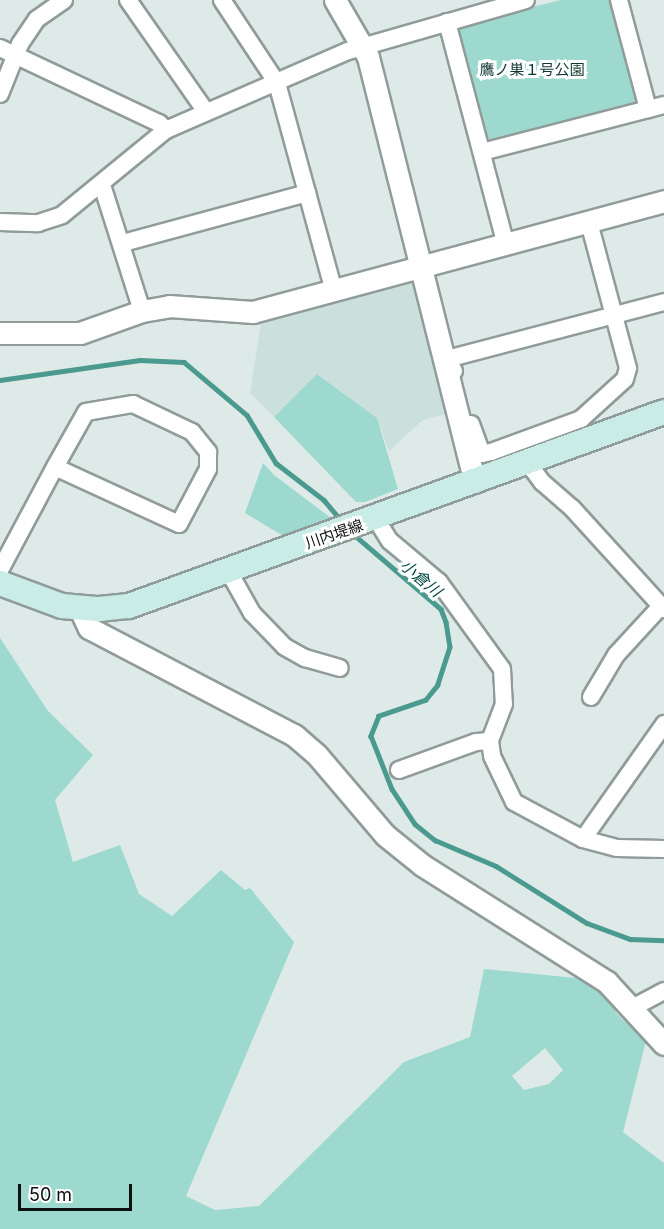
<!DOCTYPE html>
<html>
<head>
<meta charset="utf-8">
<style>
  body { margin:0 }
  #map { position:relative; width:664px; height:1229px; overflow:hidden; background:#deeae8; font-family:Inter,"Noto Sans JP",sans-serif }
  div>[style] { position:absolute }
  .built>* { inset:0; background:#cbe0dc }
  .green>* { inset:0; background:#9dd9cf }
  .stream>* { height:4.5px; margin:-2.25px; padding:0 2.25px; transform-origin:2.25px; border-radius:2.25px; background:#4a9a8f }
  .roads { filter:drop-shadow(2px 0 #909c99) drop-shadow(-2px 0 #909c99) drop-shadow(0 2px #909c99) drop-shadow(0 -2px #909c99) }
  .minor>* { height:16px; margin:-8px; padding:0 8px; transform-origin:8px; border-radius:8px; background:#fff }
  .tertiary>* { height:21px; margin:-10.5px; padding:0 10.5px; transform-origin:10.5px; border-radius:10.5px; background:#fff }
  .secondary>* { height:24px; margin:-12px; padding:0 12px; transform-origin:12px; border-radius:12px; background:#c9ece7 }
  span { translate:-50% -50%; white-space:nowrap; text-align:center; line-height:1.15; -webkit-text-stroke:6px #fff; paint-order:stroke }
  .park-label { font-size:15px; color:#0f3631 }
  .street-label { font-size:15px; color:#0c100f }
  .water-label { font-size:16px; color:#004b43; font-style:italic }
  .scale { position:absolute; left:18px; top:1184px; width:114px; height:27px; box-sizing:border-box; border:3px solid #0c100f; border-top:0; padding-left:8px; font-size:18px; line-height:21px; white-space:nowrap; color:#0c100f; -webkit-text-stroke:4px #fff; paint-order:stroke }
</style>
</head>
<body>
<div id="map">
  <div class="built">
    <i style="clip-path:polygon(409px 281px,416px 284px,449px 413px,423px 420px,389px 451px,377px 418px,318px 374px,274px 417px,250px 393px,261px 323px,264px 320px)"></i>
  </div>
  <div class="green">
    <i style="clip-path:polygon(561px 0,612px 0,638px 97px,632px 107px,495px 143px,484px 135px,458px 33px,464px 24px)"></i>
    <i style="clip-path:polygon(317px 374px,377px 418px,398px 489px,365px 502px,356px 502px,274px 417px)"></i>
    <i style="clip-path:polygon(263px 463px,274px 475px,331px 518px,304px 529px,290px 540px,245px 513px)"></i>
    <i style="clip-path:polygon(evenodd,0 638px,48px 711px,93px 755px,55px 800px,73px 862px,120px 845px,139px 894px,172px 916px,221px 870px,245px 890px,250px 888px,294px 942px,186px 1196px,215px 1210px,259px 1206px,404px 1062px,470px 1037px,484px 969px,586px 979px,621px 1006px,615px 1012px,626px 1023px,635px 1020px,647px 1037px,623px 1132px,664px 1163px,664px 1229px,0 1229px,0 638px,545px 1048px,563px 1070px,549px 1084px,524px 1090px,512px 1076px,545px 1048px)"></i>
  </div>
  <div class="stream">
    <i style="left:0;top:380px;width:141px;rotate:-8.1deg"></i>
    <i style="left:140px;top:360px;width:44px;rotate:2.6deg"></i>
    <i style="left:184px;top:362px;width:82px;rotate:40.1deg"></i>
    <i style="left:247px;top:415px;width:56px;rotate:58.9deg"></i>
    <i style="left:276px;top:463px;width:61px;rotate:37.6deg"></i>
    <i style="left:324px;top:500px;width:26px;rotate:50deg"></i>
    <i style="left:352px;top:533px;width:117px;rotate:40.5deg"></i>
    <i style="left:441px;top:609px;width:14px;rotate:69deg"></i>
    <i style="left:446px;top:622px;width:25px;rotate:81deg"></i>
    <i style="left:450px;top:647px;width:40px;rotate:108deg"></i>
    <i style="left:438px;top:685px;width:19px;rotate:129deg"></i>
    <i style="left:426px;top:700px;width:50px;rotate:161.2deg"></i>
    <i style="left:379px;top:716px;width:22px;rotate:112deg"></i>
    <i style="left:371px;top:736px;width:57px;rotate:68.4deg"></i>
    <i style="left:392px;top:789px;width:42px;rotate:56.7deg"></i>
    <i style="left:415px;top:824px;width:26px;rotate:39deg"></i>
    <i style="left:435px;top:840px;width:66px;rotate:23.1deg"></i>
    <i style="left:496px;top:866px;width:107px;rotate:32.1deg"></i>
    <i style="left:587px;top:923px;width:46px;rotate:20.4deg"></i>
    <i style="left:630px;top:939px;width:34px;rotate:2deg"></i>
  </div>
  <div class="roads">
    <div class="minor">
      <i style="left:128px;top:0;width:136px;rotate:55.1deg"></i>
      <i style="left:222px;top:0;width:100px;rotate:56.5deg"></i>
      <i style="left:277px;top:83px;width:216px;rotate:74.7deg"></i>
      <i style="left:619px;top:0;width:113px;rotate:75.1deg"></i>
      <i style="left:447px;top:22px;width:231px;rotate:75.2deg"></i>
      <i style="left:0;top:48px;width:176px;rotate:25.3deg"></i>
      <i style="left:159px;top:123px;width:10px;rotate:45deg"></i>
      <i style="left:0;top:94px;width:54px;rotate:-68.2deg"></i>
      <i style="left:20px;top:44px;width:30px;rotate:-56deg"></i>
      <i style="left:37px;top:19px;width:33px;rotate:-35deg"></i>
      <i style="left:482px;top:152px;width:188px;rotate:-14.5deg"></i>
      <i style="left:102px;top:185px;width:132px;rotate:72.4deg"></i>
      <i style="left:0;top:222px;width:38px;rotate:2deg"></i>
      <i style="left:38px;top:223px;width:25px;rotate:-18deg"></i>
      <i style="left:62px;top:215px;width:134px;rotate:-39.3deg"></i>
      <i style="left:166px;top:130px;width:198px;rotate:-23.5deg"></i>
      <i style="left:348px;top:51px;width:185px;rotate:-16deg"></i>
      <i style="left:123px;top:243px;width:191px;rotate:-15.2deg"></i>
      <i style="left:454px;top:371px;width:14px;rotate:-120deg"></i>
      <i style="left:447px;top:359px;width:224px;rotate:-14.7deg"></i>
      <i style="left:133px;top:404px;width:65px;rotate:25.4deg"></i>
      <i style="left:192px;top:432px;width:26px;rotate:51deg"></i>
      <i style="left:208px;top:452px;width:17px;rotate:90deg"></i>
      <i style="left:208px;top:469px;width:62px;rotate:117.8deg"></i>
      <i style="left:179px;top:524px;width:136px;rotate:-155.3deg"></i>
      <i style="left:55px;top:467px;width:63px;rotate:-60.6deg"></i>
      <i style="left:86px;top:412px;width:48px;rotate:-9.7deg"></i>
      <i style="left:471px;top:424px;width:32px;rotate:70deg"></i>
      <i style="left:482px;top:454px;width:9px;rotate:-13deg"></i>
      <i style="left:491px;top:452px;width:96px;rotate:-20.1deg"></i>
      <i style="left:581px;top:419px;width:59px;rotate:-42.3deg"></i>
      <i style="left:625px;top:379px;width:11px;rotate:-75deg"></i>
      <i style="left:628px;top:368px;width:151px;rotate:-105deg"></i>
      <i style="left:527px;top:462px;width:25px;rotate:53deg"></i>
      <i style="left:542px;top:482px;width:40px;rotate:41deg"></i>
      <i style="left:572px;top:508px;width:137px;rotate:47.7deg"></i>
      <i style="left:376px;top:519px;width:26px;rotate:58deg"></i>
      <i style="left:390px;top:541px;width:64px;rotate:39.9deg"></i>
      <i style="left:439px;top:582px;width:107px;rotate:54.1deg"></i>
      <i style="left:502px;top:669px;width:35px;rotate:87deg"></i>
      <i style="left:504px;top:704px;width:40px;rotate:111deg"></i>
      <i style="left:490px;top:741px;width:15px;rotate:82deg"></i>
      <i style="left:492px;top:756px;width:51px;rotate:64.4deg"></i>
      <i style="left:514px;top:802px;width:78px;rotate:28.2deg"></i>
      <i style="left:583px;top:839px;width:35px;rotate:15deg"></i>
      <i style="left:617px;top:848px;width:47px;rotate:1.2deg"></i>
      <i style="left:0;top:570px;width:117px;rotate:-61.9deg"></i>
      <i style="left:229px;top:572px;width:47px;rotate:60.7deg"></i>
      <i style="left:252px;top:613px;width:47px;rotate:45.9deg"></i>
      <i style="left:285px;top:647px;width:23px;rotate:29deg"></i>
      <i style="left:305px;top:658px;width:36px;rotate:16deg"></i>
      <i style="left:591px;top:697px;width:49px;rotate:-59.2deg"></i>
      <i style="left:616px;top:655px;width:68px;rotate:-47.4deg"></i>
      <i style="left:399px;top:770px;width:82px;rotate:-20deg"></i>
      <i style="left:476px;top:742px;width:14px;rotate:-4deg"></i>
      <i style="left:583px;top:839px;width:141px;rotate:-54.8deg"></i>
      <i style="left:634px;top:1007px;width:34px;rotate:-28deg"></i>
    </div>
    <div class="tertiary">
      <i style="left:335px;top:0;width:66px;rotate:59.9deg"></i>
      <i style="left:368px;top:57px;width:438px;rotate:75.9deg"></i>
      <i style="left:0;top:333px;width:80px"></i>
      <i style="left:80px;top:333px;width:66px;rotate:-19.5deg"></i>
      <i style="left:142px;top:311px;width:27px;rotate:-10deg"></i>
      <i style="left:169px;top:306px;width:84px;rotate:4.1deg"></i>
      <i style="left:253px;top:312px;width:426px;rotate:-15.1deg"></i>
      <i style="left:80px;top:609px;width:21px;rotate:65deg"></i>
      <i style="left:89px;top:628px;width:231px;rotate:27.6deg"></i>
      <i style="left:294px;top:735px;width:30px;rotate:41deg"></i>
      <i style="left:317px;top:755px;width:105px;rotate:49.6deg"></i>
      <i style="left:385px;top:835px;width:48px;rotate:39deg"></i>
      <i style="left:422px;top:865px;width:219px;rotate:32.3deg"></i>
      <i style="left:607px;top:982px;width:84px;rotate:47.4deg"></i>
    </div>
    <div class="secondary">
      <i style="left:0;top:583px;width:66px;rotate:20.4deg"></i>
      <i style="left:62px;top:606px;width:37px;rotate:5deg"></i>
      <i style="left:99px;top:609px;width:30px;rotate:-6deg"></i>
      <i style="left:129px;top:606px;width:569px;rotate:-19.93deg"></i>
    </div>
  </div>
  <div class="park-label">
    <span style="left:532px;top:70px">鷹ノ巣１号公園</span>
  </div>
  <div class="street-label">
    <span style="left:334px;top:534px;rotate:-19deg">川内堤線</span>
  </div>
  <div class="water-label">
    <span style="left:421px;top:578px;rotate:40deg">小倉川</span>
  </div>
  <div class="scale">50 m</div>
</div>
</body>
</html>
